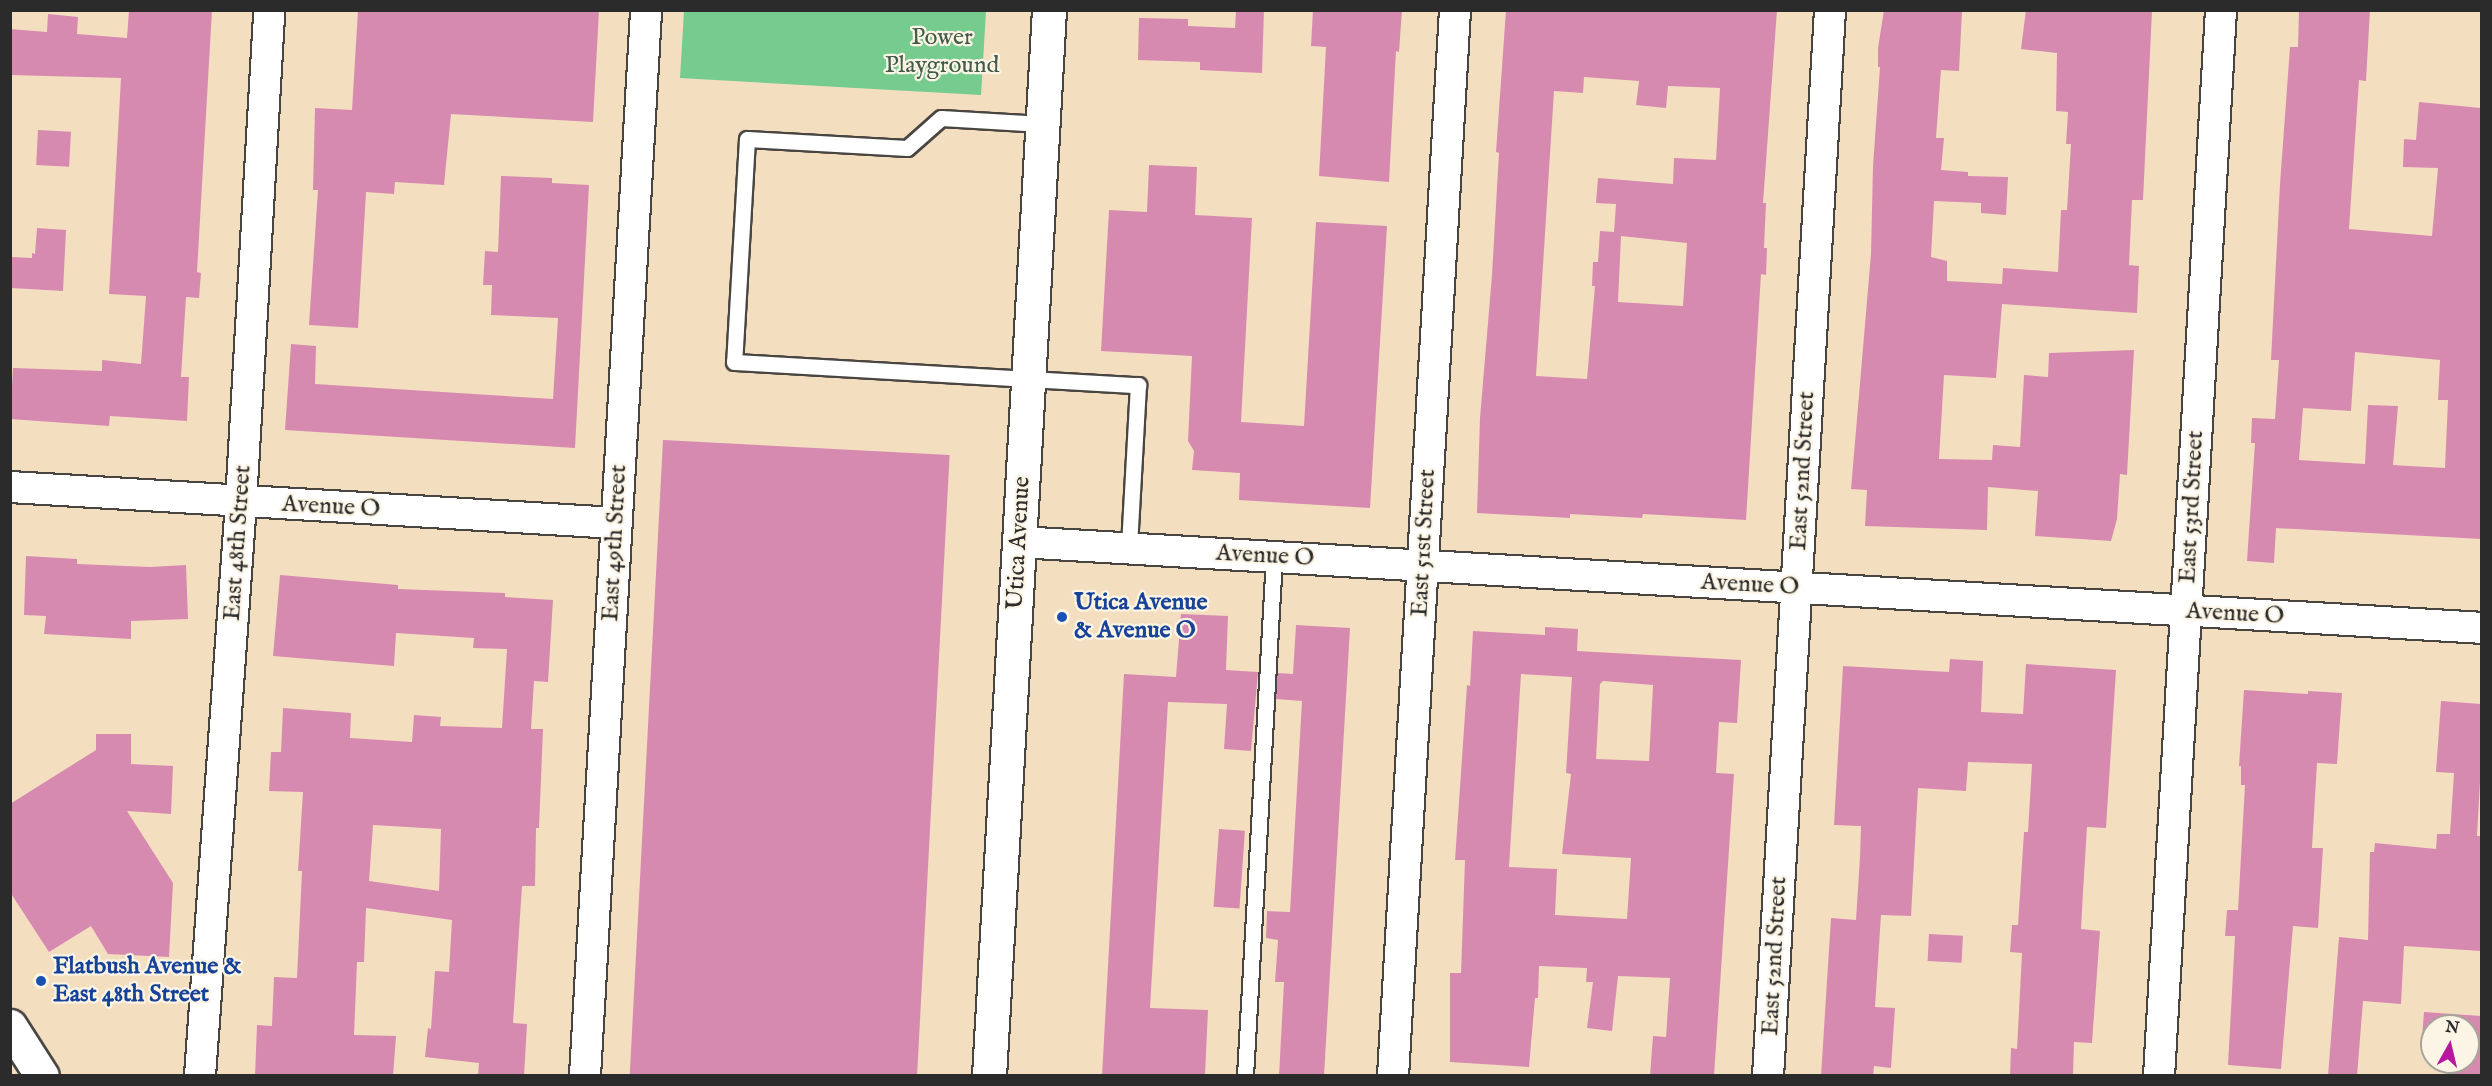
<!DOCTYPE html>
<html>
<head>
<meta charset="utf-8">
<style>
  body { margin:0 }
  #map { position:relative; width:2492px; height:1086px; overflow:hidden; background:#f4dec0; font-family:"IM FELL English",serif }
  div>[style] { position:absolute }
  .green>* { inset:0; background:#76cb8f }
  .building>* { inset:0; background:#d78ab0; transform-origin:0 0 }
  .roads { filter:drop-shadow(2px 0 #494641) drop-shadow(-2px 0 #494641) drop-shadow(0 2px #494641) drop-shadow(0 -2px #494641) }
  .service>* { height:15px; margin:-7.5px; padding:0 7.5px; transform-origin:7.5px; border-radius:7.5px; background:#fff }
  .minor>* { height:30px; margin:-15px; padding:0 15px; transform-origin:15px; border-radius:15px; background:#fff }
  .secondary>* { height:33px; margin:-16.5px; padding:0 16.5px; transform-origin:16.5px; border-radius:16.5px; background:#fff }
  .primary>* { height:33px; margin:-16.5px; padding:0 16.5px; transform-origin:16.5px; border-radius:16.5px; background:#fff }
  .dots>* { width:16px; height:16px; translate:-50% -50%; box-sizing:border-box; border:3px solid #fcf5e5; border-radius:50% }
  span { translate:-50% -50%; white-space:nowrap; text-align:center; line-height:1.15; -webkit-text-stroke:4.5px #fcf5e5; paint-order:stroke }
  .park-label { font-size:24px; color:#425b49 }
  .street-label { font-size:24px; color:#2b2b2b }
  .transit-label { font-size:24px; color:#164399; font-weight:700 }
  .left { translate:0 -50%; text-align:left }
  .frame { position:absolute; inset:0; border:12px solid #2b2b2b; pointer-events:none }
  .north { position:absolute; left:2420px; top:1014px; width:60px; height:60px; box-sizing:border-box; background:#fcf5e5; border:2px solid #a8a49b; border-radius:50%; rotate:8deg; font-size:16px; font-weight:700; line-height:24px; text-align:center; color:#2b2b2b }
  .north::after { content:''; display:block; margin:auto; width:21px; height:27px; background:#b5179e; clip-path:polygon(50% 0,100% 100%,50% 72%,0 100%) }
</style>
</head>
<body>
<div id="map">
  <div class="green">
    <i style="clip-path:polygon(684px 11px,986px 11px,981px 95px,680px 78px)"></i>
  </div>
  <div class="building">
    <i style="clip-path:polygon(129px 10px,212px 10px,197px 272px,201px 273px,199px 298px,186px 297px,181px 377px,189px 377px,187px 421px,110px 416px,109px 426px,10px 419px,13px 368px,102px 371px,102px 360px,141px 364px,146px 296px,109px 294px,121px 78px,10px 75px,10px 29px,47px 32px,48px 14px,78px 17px,77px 34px,127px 38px)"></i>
    <i style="clip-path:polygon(358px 10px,599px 10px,593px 122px,451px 114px,444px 185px,395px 182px,394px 194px,366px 192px,358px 328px,309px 325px,318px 190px,313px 190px,315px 108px,352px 110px)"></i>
    <i style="clip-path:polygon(1236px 10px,1264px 10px,1262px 73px,1200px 70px,1200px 62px,1138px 60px,1139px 18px,1188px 19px,1188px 26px,1235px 28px)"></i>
    <i style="clip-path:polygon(1313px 10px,1402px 10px,1399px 52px,1396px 51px,1389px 182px,1319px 176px,1326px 47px,1311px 46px)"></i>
    <i style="clip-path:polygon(evenodd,1506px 10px,1777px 10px,1763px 203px,1766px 203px,1764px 248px,1767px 248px,1766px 275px,1761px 274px,1746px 520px,1643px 514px,1642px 518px,1570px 514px,1570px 518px,1477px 513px,1480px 418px,1492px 275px,1499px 153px,1496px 152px,1506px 10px,1584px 77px,1639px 81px,1636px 105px,1666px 108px,1668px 86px,1720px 88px,1716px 160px,1674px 158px,1673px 184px,1598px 178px,1596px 203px,1616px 204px,1614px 232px,1600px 231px,1598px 262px,1593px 262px,1592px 286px,1595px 286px,1587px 379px,1536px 376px,1554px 91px,1583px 93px,1584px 77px,1506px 10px,1621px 236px,1687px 243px,1683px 306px,1618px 302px,1621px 236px)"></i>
    <i style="clip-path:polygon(1884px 10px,1962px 11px,1959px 71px,1941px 70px,1936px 138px,1944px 138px,1941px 170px,1968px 172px,1968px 176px,2008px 177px,2006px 215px,1981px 213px,1981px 203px,1934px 201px,1931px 257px,1947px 261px,1947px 281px,2002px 284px,2003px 268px,2058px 272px,2061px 210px,2067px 210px,2071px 144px,2066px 144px,2068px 112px,2056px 111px,2057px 53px,2021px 49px,2026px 10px,2152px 11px,2143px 200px,2132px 200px,2129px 265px,2139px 266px,2137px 313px,2002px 304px,1996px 378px,1944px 375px,1939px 459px,1992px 460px,1993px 445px,2020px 447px,2024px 375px,2048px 377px,2049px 353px,2134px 350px,2127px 475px,2120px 474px,2117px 519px,2111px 541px,2035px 536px,2038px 491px,1988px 487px,1987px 530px,1865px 526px,1867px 490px,1851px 489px,1871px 254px,1873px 166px,1880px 67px,1878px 67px,1878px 48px)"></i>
    <i style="clip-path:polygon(evenodd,2299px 10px,2370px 10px,2366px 81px,2359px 80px,2349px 229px,2432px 236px,2438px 168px,2403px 167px,2404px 139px,2416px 140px,2419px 102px,2481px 108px,2481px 539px,2276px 528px,2274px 563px,2247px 561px,2255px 443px,2251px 443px,2252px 418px,2275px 419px,2279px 360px,2271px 360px,2280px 184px,2290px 47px,2298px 47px,2299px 10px,2355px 352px,2440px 360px,2438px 400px,2448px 400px,2445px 468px,2393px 465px,2398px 406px,2368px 405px,2365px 464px,2299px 460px,2303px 408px,2351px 411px,2355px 352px)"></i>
    <i style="left:38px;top:130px;width:33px;height:35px;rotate:3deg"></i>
    <i style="clip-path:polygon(1149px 165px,1197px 167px,1195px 215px,1252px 218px,1241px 422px,1304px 426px,1316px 222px,1387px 226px,1370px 508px,1239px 500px,1240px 473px,1192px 470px,1194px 451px,1188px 441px,1192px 356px,1101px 351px,1109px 210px,1147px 212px)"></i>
    <i style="clip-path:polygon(501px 176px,552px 178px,552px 183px,589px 185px,575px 448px,285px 430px,291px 344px,316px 346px,315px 384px,553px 399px,558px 318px,491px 315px,492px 285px,483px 285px,485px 251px,498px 252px)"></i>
    <i style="clip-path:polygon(37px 228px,66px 230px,63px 291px,11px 288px,11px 257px,32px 258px,32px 253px,35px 254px)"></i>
    <i style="left:663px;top:440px;width:287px;height:637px;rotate:3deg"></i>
    <i style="clip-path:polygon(26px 556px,77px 559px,77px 564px,150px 567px,186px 565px,188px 619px,131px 621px,131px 639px,44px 634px,46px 616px,24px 615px)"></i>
    <i style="clip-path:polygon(evenodd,280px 575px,398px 585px,398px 589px,505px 593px,505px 597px,553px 600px,548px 682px,534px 681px,531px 729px,543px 729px,539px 828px,536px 828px,535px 886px,522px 886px,513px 1023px,527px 1024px,524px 1076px,478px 1076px,479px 1063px,425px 1057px,428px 1028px,431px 1029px,435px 971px,449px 972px,452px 920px,366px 908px,364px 962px,357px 962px,354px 1035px,396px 1036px,393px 1076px,255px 1076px,257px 1025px,272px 1026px,274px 977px,297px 978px,302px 871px,298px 871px,303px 792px,269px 791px,271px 752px,281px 752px,283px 708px,351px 713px,350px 738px,412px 742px,414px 715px,441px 717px,440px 726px,502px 728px,507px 649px,473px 648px,474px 638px,396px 633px,394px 666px,273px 656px,280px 575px,373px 825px,441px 829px,439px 891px,369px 881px,373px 825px)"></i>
    <i style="clip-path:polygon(1181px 614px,1228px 616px,1226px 670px,1258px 672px,1251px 751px,1224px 749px,1227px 704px,1168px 702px,1150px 1008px,1208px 1010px,1205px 1076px,1102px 1076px,1124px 674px,1176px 677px)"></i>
    <i style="clip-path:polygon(1296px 625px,1350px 628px,1324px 1076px,1279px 1076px,1284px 982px,1275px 982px,1278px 940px,1266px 938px,1267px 911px,1290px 912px,1302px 701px,1276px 699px,1277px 673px,1293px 674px)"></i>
    <i style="clip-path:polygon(evenodd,1545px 627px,1578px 629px,1577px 651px,1741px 660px,1737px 723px,1719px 722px,1716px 773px,1734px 774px,1714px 1076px,1650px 1076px,1653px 1036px,1666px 1037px,1670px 978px,1618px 976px,1612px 1031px,1587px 1028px,1593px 982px,1586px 982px,1587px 968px,1539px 966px,1538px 998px,1535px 998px,1529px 1067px,1450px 1062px,1450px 973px,1461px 973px,1465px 860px,1455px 860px,1467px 685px,1470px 686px,1473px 631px,1545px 635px,1545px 627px,1521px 674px,1572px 677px,1566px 773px,1571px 774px,1562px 854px,1631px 858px,1627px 919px,1555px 915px,1557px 869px,1509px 867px,1521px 674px,1545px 627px,1603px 681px,1653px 685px,1649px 761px,1596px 759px,1600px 684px,1603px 681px)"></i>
    <i style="clip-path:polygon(1950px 659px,1983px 661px,1981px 712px,2023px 714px,2026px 664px,2116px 670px,2106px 828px,2087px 827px,2083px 892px,2081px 929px,2100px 931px,2092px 1043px,2074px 1042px,2073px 1076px,2010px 1076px,2011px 1048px,2017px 1049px,2022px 953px,2010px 952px,2012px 925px,2018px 925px,2024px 832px,2028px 832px,2032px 764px,1968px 762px,1966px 791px,1918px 788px,1911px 916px,1881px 915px,1875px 1007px,1895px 1008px,1891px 1068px,1874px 1066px,1873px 1076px,1821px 1076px,1831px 918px,1856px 920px,1860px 857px,1861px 826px,1834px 825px,1843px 666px,1949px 672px)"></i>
    <i style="clip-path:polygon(2244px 690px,2308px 694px,2308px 691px,2342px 693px,2337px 764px,2317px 763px,2312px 848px,2323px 848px,2318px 928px,2293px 926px,2281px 1069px,2228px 1065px,2235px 936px,2225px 936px,2227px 910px,2238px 910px,2245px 785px,2241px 785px,2241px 766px,2239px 766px)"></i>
    <i style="clip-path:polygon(2441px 701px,2481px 704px,2481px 764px,2477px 836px,2481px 836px,2481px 951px,2404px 946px,2401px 1004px,2363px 1001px,2357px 1076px,2328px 1076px,2339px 937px,2368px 940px,2370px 852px,2374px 852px,2375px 843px,2436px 849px,2437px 834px,2450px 834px,2454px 773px,2436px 772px)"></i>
    <i style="clip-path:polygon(96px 734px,131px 734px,131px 764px,173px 766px,171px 814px,127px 811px,173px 883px,169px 957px,108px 954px,91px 926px,49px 952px,10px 892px,10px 804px,96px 750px)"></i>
    <i style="left:1219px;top:829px;width:26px;height:78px;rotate:4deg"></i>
    <i style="left:1929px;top:934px;width:34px;height:27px;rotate:3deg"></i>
    <i style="clip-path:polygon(2424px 1012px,2481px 1016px,2481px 1076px,2448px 1076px,2449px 1062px,2468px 1062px,2468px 1026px,2432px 1026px,2432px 1052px,2421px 1051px)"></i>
  </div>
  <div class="roads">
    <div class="service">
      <i style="left:1042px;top:124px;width:101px;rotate:-176.6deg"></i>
      <i style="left:941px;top:118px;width:45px;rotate:138.6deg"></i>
      <i style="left:907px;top:148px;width:160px;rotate:-176.8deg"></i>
      <i style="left:747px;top:139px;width:223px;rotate:93.3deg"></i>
      <i style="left:734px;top:362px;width:405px;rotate:3.3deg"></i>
      <i style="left:1138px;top:385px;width:163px;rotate:93.2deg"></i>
      <i style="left:1245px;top:1076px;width:520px;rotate:-86.8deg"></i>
    </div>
    <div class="minor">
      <i style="left:10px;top:487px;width:607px;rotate:3.4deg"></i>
      <i style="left:1019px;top:542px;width:1466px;rotate:3.36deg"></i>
      <i style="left:200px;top:1076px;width:575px;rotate:-85.91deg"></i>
      <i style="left:241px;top:502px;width:493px;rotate:-86.7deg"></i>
      <i style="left:585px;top:1076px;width:1068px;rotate:-86.72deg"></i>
      <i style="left:1393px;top:1076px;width:1068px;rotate:-86.67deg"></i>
      <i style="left:1768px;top:1076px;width:1068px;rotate:-86.67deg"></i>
      <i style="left:2159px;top:1076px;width:1068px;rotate:-86.67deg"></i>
    </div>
    <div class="secondary">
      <i style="left:989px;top:1076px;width:1068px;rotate:-86.78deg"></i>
    </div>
    <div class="primary">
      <i style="left:10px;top:1026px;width:59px;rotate:57.4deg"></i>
    </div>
  </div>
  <div class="dots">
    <i style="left:1062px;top:617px;background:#1a4fb4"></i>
    <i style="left:41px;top:981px;background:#1a4fb4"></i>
  </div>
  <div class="park-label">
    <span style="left:942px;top:52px">Power<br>Playground</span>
  </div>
  <div class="street-label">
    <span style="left:1803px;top:471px;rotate:-87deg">East 52nd Street</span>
    <span style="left:331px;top:507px;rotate:3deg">Avenue O</span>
    <span style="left:2192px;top:507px;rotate:-87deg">East 53rd Street</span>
    <span style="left:238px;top:543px;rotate:-86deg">East 48th Street</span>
    <span style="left:615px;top:543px;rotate:-87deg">East 49th Street</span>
    <span style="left:1019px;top:543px;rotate:-87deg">Utica Avenue</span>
    <span style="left:1424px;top:543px;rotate:-87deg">East 51st Street</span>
    <span style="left:1265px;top:556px;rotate:3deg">Avenue O</span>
    <span style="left:1750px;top:585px;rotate:3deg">Avenue O</span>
    <span style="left:2235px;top:614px;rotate:3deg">Avenue O</span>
    <span style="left:1775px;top:956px;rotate:-87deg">East 52nd Street</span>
  </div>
  <div class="transit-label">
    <span class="left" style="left:1074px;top:617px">Utica Avenue<br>&amp; Avenue O</span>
    <span class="left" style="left:53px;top:981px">Flatbush Avenue &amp;<br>East 48th Street</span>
  </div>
  <div class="frame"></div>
  <div class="north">N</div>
</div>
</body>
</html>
